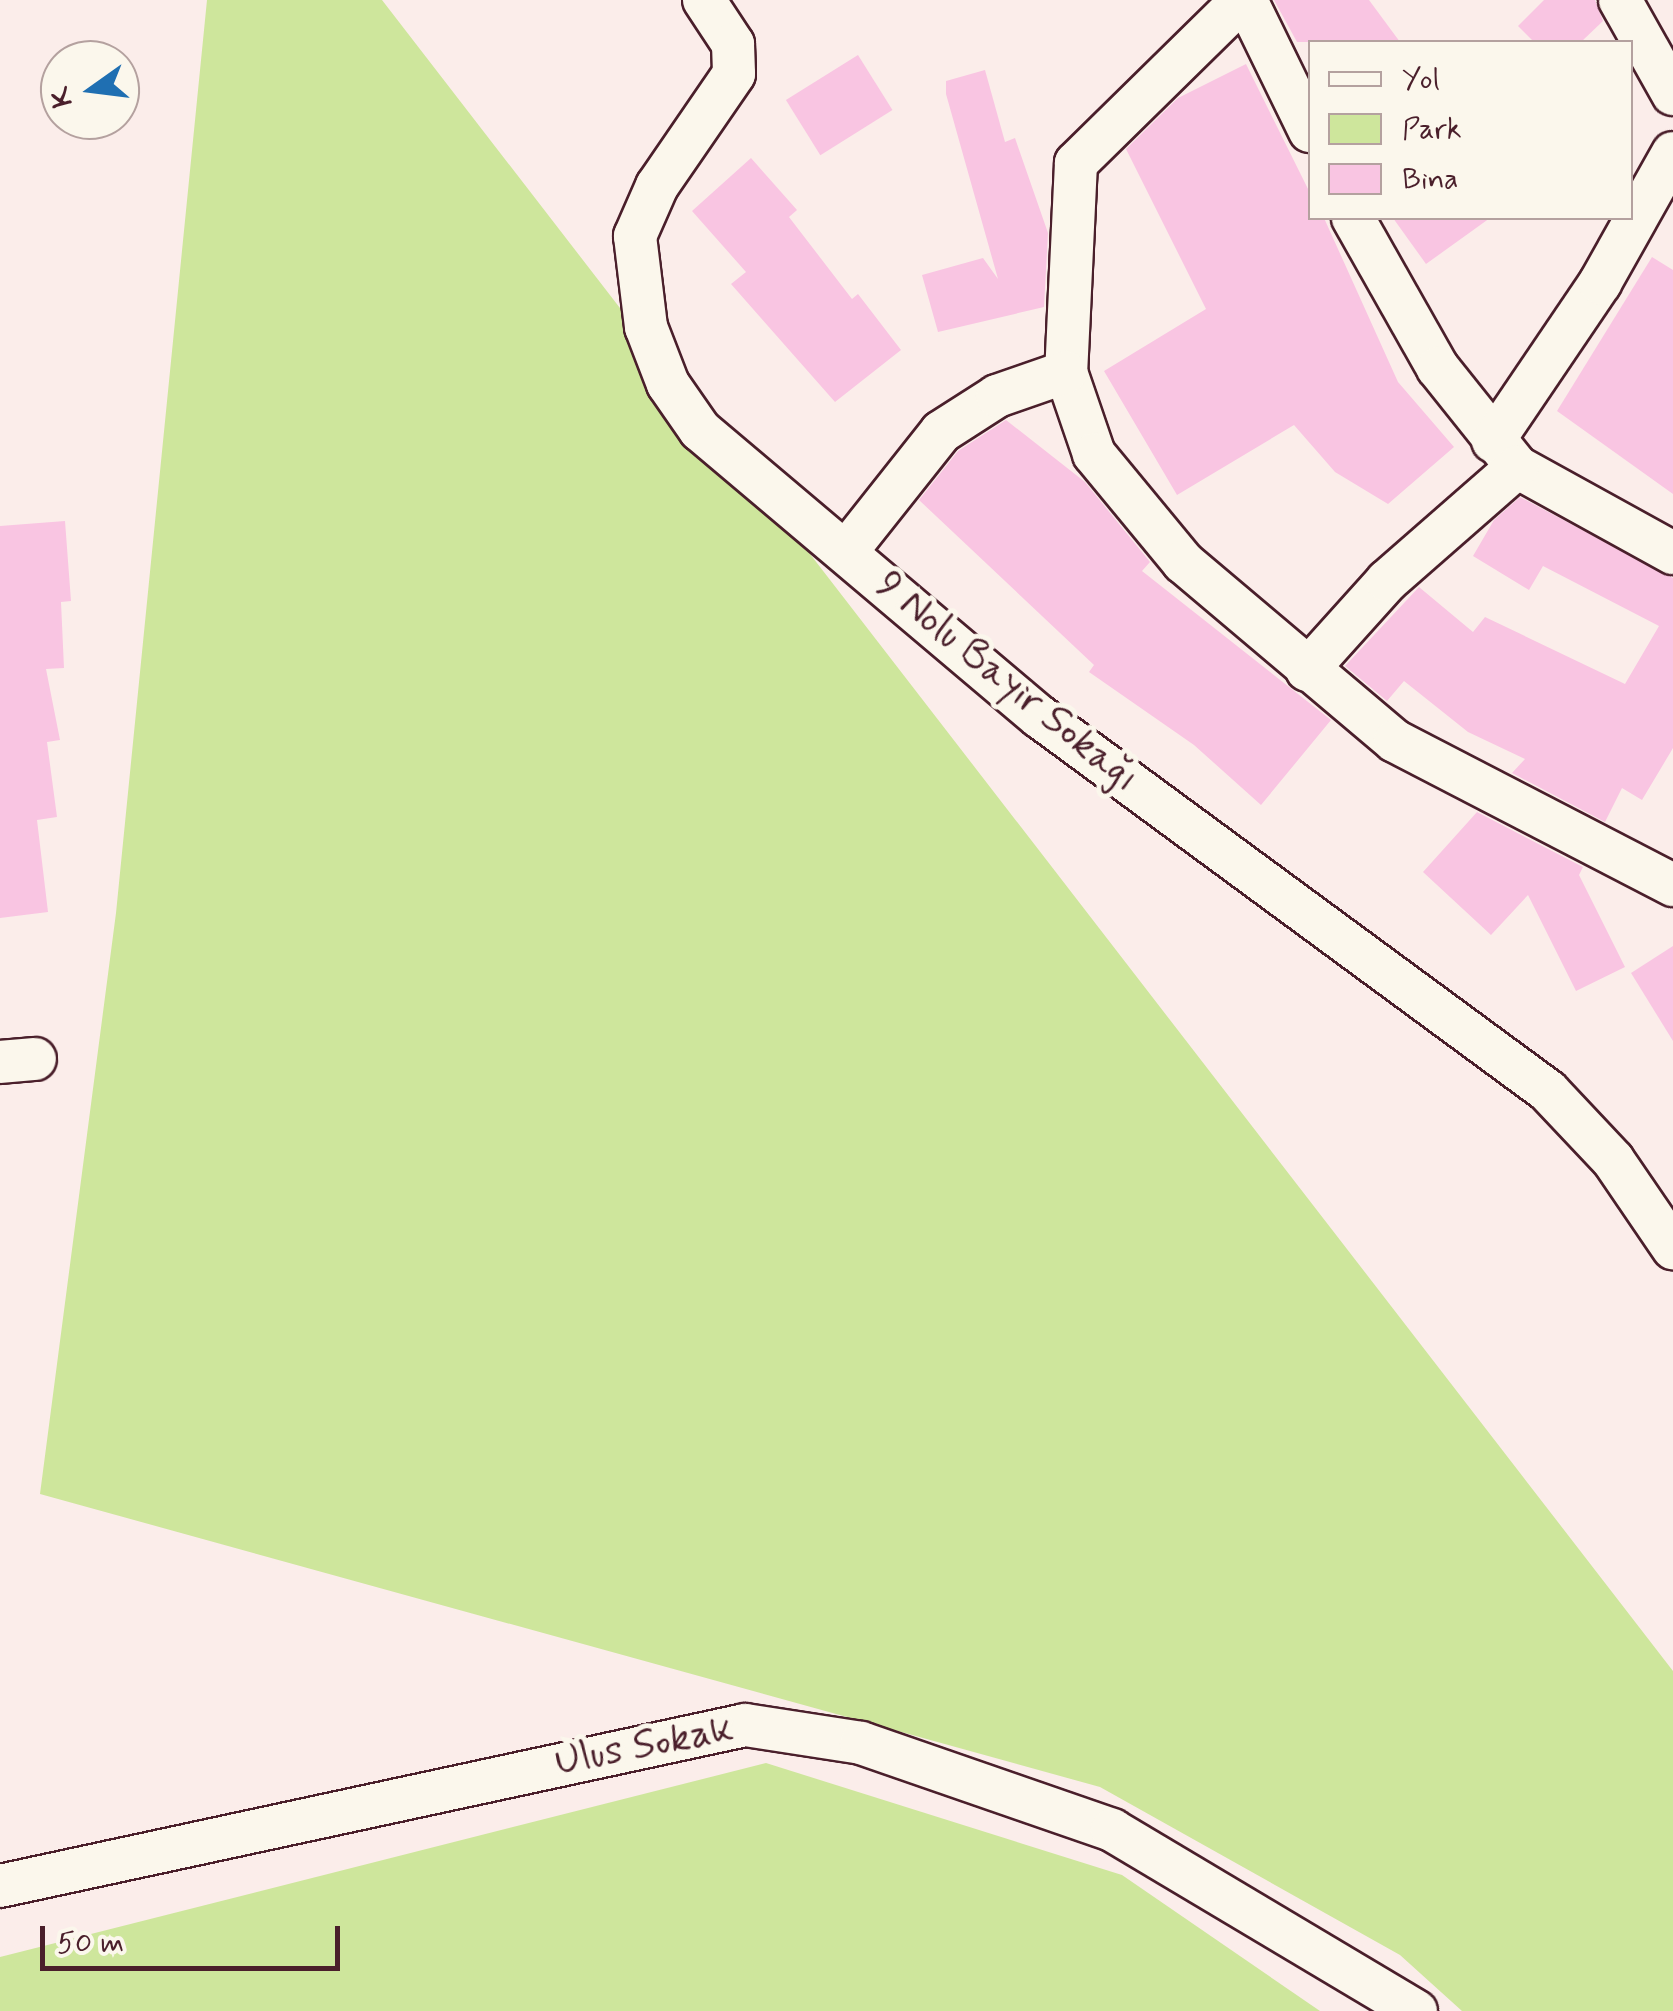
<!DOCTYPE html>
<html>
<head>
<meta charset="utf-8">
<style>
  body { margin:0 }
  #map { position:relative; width:1673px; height:2011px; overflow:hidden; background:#fbedea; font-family:Mynerve,sans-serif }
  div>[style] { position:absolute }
  .green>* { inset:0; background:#cee69c }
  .building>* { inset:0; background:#f9c5e2; transform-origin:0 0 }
  .roads { filter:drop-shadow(2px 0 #4a1f2b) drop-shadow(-2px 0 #4a1f2b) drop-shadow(0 2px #4a1f2b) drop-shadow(0 -2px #4a1f2b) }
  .minor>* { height:42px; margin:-21px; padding:0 21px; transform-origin:21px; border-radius:21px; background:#fbf7ec }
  span { translate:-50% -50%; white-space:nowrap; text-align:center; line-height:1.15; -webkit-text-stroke:10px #fbf7ec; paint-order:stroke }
  .street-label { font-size:40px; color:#4a1f2b }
  .legend { position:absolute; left:1308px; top:40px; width:325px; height:180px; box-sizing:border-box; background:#fbf7ec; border:2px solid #b4a19f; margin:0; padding:12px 18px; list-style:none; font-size:30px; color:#4a1f2b }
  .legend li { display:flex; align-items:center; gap:20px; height:50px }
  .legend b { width:50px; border:2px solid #b4a19f }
  .north { position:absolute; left:40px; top:40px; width:100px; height:100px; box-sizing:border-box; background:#fbf7ec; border:2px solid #b4a19f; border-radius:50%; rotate:256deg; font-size:28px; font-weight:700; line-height:40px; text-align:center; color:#4a1f2b }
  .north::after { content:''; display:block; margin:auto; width:35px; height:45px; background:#1f6fb2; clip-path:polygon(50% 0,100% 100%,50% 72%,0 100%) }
  .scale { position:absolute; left:40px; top:1926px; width:300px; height:45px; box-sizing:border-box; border:5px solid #4a1f2b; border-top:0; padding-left:12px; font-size:30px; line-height:35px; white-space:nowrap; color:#4a1f2b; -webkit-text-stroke:8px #fbf7ec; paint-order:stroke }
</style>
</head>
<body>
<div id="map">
  <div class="green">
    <i style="clip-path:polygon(207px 0,382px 0,1673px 1671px,1673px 2011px,1462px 2011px,1400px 1955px,1100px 1787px,40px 1494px,116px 913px)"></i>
    <i style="clip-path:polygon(766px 1763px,1122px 1875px,1320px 2011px,0 2011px,0 1957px)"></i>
  </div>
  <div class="building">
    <i style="clip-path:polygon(1274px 0,1369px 0,1400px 42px,1297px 42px)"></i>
    <i style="clip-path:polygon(1544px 0,1595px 0,1603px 21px,1581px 42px,1534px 42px,1518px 26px)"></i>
    <i style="left:858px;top:55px;width:65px;height:85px;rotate:58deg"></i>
    <i style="clip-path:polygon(1246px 64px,1310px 193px,1310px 218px,1324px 218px,1398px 382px,1454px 447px,1388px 504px,1335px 472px,1294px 425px,1177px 495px,1104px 371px,1206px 309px,1126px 149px,1178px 98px)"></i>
    <i style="clip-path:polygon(985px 70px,1005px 142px,1015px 138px,1048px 233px,1044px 307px,938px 332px,922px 275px,983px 258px,998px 279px,946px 94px,946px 81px)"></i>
    <i style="clip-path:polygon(751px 158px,797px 210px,789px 217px,852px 299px,858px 294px,901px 350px,835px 402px,731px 284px,746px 272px,692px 211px)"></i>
    <i style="clip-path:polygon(1393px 218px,1490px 218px,1426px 264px)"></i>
    <i style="clip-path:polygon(1652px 257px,1673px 270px,1673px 494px,1557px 411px)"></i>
    <i style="clip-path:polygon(1006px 420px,1085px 482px,1150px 562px,1142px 571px,1331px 720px,1261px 805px,1194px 745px,1089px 672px,1094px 665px,919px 500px,958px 451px)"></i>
    <i style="clip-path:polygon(1520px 497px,1673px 578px,1673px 748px,1642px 800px,1622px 788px,1605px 822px,1512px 773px,1525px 759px,1468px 732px,1404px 681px,1387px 701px,1345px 666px,1419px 587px,1473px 632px,1485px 617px,1625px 684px,1659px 626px,1543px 566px,1529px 590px,1473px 556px,1494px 520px)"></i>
    <i style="clip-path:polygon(65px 521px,71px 601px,61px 602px,64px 668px,46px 669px,60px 740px,47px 742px,57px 817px,37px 820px,48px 912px,0 918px,0 526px)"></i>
    <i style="clip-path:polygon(1477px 812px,1583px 867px,1579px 875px,1625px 967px,1576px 991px,1528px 895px,1491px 935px,1423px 872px)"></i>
    <i style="clip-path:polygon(1673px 946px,1673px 1041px,1631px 973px)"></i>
  </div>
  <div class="roads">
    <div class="minor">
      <i style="left:704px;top:0;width:53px;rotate:56.6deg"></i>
      <i style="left:733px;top:44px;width:30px;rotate:88deg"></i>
      <i style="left:734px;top:74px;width:136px;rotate:124.5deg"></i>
      <i style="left:657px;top:186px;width:55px;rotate:113.7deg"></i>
      <i style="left:635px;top:236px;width:92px;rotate:83.1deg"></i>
      <i style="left:646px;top:327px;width:61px;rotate:68.9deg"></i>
      <i style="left:668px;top:384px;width:56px;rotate:55.2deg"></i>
      <i style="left:700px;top:430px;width:445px;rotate:40.2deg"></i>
      <i style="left:1040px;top:717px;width:631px;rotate:36.36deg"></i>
      <i style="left:1548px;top:1091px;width:95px;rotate:46.7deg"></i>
      <i style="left:1613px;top:1160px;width:107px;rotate:55.7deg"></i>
      <i style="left:1242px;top:0;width:233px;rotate:135.5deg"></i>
      <i style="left:1076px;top:163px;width:209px;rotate:92.7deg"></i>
      <i style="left:1066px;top:372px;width:87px;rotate:71.1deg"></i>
      <i style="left:1094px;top:454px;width:140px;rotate:50.5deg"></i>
      <i style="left:1183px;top:562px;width:277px;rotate:40.2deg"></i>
      <i style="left:1395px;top:741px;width:313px;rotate:27.4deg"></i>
      <i style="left:1246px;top:0;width:146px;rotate:64deg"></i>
      <i style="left:1620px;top:0;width:108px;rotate:60.6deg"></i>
      <i style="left:1353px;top:218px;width:172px;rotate:60.5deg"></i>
      <i style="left:1438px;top:368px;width:127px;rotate:51.4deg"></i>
      <i style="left:1517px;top:467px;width:178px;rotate:28.9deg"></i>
      <i style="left:1493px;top:441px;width:191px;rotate:-55.9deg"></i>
      <i style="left:1600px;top:283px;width:149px;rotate:-60.7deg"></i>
      <i style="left:846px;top:552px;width:153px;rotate:-51.6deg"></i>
      <i style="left:941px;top:432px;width:67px;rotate:-32.7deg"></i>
      <i style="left:997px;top:396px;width:73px;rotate:-19.2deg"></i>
      <i style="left:1307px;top:670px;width:120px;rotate:-48deg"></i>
      <i style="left:1387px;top:581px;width:173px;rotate:-41.2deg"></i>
      <i style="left:0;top:1062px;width:35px;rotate:-5deg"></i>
      <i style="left:0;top:1886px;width:762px;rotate:-12.19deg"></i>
      <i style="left:745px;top:1725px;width:117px;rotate:8.8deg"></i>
      <i style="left:861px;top:1743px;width:266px;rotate:19.1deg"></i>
      <i style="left:1112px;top:1830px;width:354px;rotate:30.8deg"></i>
    </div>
  </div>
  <div class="street-label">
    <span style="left:1007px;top:682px;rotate:39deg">9 Nolu Bayir Sokağı</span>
    <span style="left:644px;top:1746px;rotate:-11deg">Ulus Sokak</span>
  </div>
  <ul class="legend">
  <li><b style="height:12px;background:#fbf7ec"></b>Yol</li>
  <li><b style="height:28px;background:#cee69c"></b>Park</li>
  <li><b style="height:28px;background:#f9c5e2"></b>Bina</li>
  </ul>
  <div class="north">K</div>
  <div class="scale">50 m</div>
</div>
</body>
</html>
